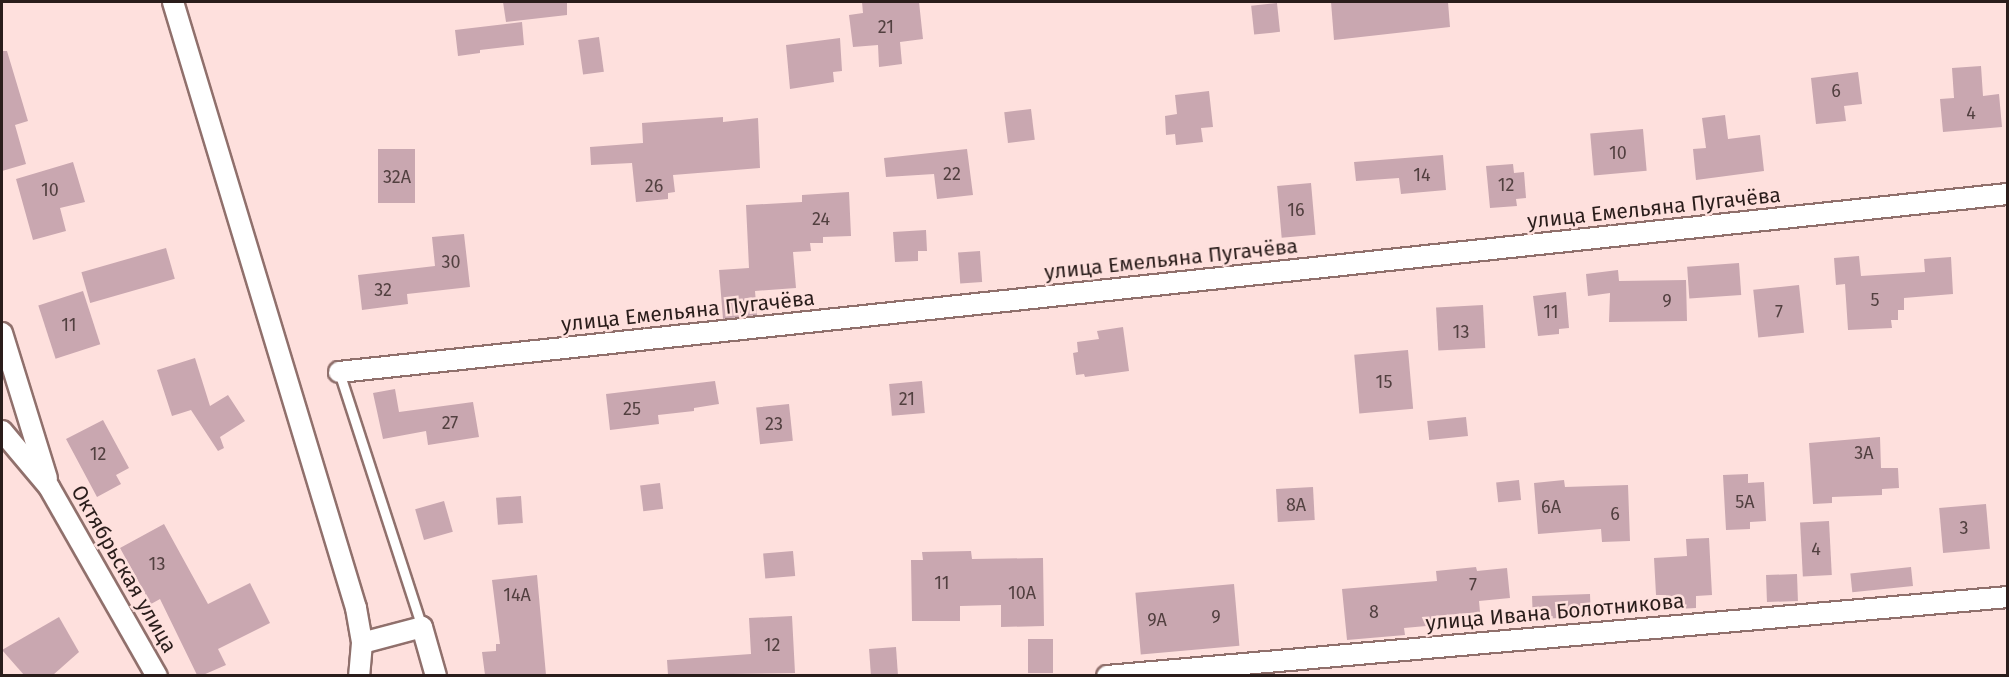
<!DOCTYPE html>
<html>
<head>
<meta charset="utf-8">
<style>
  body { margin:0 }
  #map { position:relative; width:2009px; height:677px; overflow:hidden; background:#fee0dd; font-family:"Fira Sans",sans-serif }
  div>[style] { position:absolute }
  .building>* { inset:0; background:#c9a7b0; transform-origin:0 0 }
  .roads { filter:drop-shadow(2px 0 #90706c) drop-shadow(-2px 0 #90706c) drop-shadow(0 2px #90706c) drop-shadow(0 -2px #90706c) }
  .service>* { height:9px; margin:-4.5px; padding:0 4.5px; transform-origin:4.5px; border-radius:4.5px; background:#fff }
  .minor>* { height:20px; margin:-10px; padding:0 10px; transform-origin:10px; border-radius:10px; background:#fff }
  span { translate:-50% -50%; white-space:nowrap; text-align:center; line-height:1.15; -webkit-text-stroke:5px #fee0dd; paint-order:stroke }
  .number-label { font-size:18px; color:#524040 }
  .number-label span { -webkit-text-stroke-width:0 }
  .street-label { font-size:21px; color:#2a1d1b }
  .frame { position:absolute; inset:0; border:3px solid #2a1d1b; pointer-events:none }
</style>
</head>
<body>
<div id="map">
  <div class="building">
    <i style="clip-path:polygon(503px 2px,567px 2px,567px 15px,506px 22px)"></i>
    <i style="clip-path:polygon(862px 2px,919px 2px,923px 39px,900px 42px,902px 64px,879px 67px,878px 45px,853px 47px,849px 15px,863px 13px)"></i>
    <i style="clip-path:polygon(1331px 2px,1448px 2px,1450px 27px,1334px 40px)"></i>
    <i style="left:1277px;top:3px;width:29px;height:26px;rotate:84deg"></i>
    <i style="clip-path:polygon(522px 22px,524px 45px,480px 50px,480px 53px,458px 56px,455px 30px)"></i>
    <i style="left:599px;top:37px;width:35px;height:21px;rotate:82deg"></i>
    <i style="clip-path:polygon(840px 38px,842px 71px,833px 72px,834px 82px,790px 89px,786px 45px)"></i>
    <i style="clip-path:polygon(2px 51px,7px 51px,28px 121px,15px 125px,26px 164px,2px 171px)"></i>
    <i style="clip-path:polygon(1981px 66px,1983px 96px,1999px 94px,2002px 127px,1943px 132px,1940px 99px,1954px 98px,1952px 68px)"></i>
    <i style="clip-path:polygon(1858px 72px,1862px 104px,1844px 106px,1846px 121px,1816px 124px,1811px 78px)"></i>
    <i style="clip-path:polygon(1209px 91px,1213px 127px,1201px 128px,1203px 142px,1176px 145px,1175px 134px,1166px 135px,1165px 116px,1177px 114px,1175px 95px)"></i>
    <i style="left:1031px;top:109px;width:31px;height:27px;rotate:83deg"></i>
    <i style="clip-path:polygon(1725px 115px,1728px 139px,1760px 135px,1764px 171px,1696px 180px,1693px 149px,1706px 148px,1702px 118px)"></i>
    <i style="clip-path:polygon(723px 117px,723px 122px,758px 118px,760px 168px,673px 175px,675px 192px,668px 193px,668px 199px,636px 202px,632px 163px,591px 165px,590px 147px,643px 143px,642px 123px)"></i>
    <i style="left:1643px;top:129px;width:42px;height:53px;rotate:85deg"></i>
    <i style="left:415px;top:149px;width:54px;height:37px;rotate:90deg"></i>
    <i style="clip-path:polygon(967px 149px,973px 195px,937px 199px,934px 174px,886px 177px,884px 158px)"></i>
    <i style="clip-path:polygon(1443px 155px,1446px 190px,1401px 194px,1399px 178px,1356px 181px,1354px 162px)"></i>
    <i style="clip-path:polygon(73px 162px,85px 202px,60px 208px,66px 231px,33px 240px,16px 179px)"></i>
    <i style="clip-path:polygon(1513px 164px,1514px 173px,1524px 172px,1526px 198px,1516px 199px,1517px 206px,1490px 208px,1486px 166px)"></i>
    <i style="left:1311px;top:183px;width:52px;height:34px;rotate:85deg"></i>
    <i style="clip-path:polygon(849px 192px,851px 236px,823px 237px,823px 243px,810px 243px,811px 251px,793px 252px,796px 288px,755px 291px,757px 315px,723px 319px,719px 270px,749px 268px,746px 205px,802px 202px,802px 195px)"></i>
    <i style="clip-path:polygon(926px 230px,927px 251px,918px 251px,918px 261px,895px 262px,893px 232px)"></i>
    <i style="clip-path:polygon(464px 234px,470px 287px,407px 294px,408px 304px,362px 310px,358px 275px,435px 266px,432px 237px)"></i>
    <i style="left:166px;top:248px;width:32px;height:88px;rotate:74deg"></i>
    <i style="left:980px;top:251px;width:31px;height:22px;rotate:86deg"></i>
    <i style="clip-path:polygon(1859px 256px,1861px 276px,1925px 272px,1924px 259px,1951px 257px,1953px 294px,1904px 298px,1904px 310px,1898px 310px,1898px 320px,1891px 320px,1892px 328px,1848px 330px,1845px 284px,1836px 285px,1834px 258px)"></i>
    <i style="left:1739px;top:263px;width:32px;height:52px;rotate:86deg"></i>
    <i style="clip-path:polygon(1618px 270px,1619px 281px,1686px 280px,1687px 321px,1609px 322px,1610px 293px,1588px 296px,1586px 274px)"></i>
    <i style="left:1799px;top:285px;width:48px;height:46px;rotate:84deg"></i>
    <i style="left:83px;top:291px;width:56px;height:47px;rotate:72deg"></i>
    <i style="clip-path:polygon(1566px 292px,1569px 328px,1559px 329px,1559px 334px,1538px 336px,1533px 296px)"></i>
    <i style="left:1483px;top:305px;width:43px;height:47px;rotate:87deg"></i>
    <i style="clip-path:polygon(1123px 327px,1129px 371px,1085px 377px,1084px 374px,1076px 375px,1073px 353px,1078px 352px,1077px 342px,1099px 339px,1097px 331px)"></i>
    <i style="left:1408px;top:350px;width:59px;height:54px;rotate:85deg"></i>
    <i style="clip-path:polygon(195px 358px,210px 406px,228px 395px,245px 421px,220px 437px,224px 448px,218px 451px,191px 410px,172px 416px,157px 370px)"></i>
    <i style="clip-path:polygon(715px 381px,719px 404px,694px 408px,694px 411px,658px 415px,659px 424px,610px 430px,606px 394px)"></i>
    <i style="left:922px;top:381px;width:32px;height:33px;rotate:85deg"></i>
    <i style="clip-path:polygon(395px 389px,399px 412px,473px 402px,479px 437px,428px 445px,426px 431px,383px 439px,373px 393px)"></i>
    <i style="left:789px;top:404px;width:37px;height:33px;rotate:84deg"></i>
    <i style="left:1466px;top:417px;width:19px;height:39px;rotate:84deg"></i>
    <i style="clip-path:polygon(103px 420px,129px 468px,116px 475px,121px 484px,97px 497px,66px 439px)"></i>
    <i style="clip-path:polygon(1880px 437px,1881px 468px,1898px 468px,1899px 488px,1882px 489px,1882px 495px,1832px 497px,1832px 503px,1813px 504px,1809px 443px)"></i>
    <i style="clip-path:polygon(1748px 474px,1748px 483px,1764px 482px,1766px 521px,1750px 522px,1750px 529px,1726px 530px,1723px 475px)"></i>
    <i style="left:1519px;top:480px;width:20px;height:23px;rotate:84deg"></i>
    <i style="clip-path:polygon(1564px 480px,1565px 487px,1628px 485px,1630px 541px,1602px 542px,1601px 529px,1538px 534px,1534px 483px)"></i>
    <i style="left:660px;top:483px;width:26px;height:20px;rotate:83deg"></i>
    <i style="left:1313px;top:487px;width:33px;height:37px;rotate:87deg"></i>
    <i style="left:521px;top:496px;width:27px;height:25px;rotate:86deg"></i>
    <i style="left:444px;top:501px;width:32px;height:30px;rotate:74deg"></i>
    <i style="left:1986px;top:504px;width:45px;height:47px;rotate:85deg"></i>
    <i style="left:1829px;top:521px;width:54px;height:29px;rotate:87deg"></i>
    <i style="clip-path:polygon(164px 524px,208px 604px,250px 583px,270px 623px,218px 649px,226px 665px,203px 675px,197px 675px,160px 599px,151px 604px,120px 548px)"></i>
    <i style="clip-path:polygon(1709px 538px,1712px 595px,1696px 596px,1696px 608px,1677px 609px,1676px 601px,1666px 602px,1666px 595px,1656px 595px,1654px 558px,1687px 556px,1686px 539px)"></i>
    <i style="left:793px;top:551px;width:25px;height:30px;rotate:85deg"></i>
    <i style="clip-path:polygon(971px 551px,972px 559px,1043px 558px,1044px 626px,1001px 627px,1001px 605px,960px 606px,960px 621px,912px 621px,911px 560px,923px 560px,922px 552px)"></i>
    <i style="clip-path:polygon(1476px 567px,1477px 571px,1507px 568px,1510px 598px,1479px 601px,1480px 612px,1460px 614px,1460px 623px,1404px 628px,1405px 635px,1347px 640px,1342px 589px,1437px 581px,1436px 571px)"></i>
    <i style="left:1911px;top:567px;width:19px;height:61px;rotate:84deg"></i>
    <i style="left:1797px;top:574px;width:27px;height:31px;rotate:88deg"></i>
    <i style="clip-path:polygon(537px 575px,546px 675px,485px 675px,482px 652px,496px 651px,496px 644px,500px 644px,492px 580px)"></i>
    <i style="left:1234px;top:584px;width:62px;height:99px;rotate:85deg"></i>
    <i style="left:1590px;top:594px;width:23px;height:58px;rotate:88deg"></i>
    <i style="clip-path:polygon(792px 616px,795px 673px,668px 675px,667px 660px,751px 654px,749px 618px)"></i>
    <i style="clip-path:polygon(59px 617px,79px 652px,53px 675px,24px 675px,2px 650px)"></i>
    <i style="left:1028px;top:639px;width:25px;height:34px"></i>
    <i style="left:896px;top:647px;width:28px;height:27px;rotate:86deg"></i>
  </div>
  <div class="roads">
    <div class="service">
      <i style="left:339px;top:372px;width:268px;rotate:72deg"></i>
    </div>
    <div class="minor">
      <i style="left:173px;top:2px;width:633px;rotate:73.2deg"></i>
      <i style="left:356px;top:608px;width:36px;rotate:80deg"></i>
      <i style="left:362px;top:643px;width:33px;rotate:95deg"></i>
      <i style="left:2px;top:333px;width:152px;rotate:72.8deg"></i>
      <i style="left:339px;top:372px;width:1678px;rotate:-6.09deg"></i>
      <i style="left:2px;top:431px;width:73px;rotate:50deg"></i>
      <i style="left:49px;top:487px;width:218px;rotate:60.3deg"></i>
      <i style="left:362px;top:643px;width:62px;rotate:-14.9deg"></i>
      <i style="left:422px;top:627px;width:51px;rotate:74.1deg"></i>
      <i style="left:1107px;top:676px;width:904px;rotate:-5.01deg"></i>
    </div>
  </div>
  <div class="number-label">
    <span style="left:886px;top:27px">21</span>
    <span style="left:1836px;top:91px">6</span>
    <span style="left:1971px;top:113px">4</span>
    <span style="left:1618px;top:153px">10</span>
    <span style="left:952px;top:174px">22</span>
    <span style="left:1422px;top:175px">14</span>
    <span style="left:397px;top:177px">32А</span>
    <span style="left:1506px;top:185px">12</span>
    <span style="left:654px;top:186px">26</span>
    <span style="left:50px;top:190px">10</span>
    <span style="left:1296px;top:210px">16</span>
    <span style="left:821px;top:219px">24</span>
    <span style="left:451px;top:262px">30</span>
    <span style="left:383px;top:290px">32</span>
    <span style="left:1875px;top:300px">5</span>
    <span style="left:1667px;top:301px">9</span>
    <span style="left:1551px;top:312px">11</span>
    <span style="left:1779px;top:312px">7</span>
    <span style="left:69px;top:325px">11</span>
    <span style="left:1461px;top:332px">13</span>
    <span style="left:1384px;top:382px">15</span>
    <span style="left:907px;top:399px">21</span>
    <span style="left:632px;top:409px">25</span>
    <span style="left:450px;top:423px">27</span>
    <span style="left:774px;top:424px">23</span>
    <span style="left:1864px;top:453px">3А</span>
    <span style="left:98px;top:454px">12</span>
    <span style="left:1745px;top:502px">5А</span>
    <span style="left:1296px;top:505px">8А</span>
    <span style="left:1551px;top:507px">6А</span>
    <span style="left:1615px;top:514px">6</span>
    <span style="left:1964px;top:528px">3</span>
    <span style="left:1816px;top:549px">4</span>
    <span style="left:157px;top:564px">13</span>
    <span style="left:942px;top:583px">11</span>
    <span style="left:1473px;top:585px">7</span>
    <span style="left:1022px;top:593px">10А</span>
    <span style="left:517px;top:595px">14А</span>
    <span style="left:1374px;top:612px">8</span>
    <span style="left:1216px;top:617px">9</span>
    <span style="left:1157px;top:620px">9А</span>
    <span style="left:772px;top:645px">12</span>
  </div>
  <div class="street-label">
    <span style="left:1654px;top:208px;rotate:-6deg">улица Емельяна Пугачёва</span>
    <span style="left:1171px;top:259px;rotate:-6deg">улица Емельяна Пугачёва</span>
    <span style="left:688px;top:311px;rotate:-6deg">улица Емельяна Пугачёва</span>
    <span style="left:124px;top:569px;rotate:60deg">Октябрьская улица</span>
    <span style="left:1555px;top:612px;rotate:-5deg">улица Ивана Болотникова</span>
  </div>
  <div class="frame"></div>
</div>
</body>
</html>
